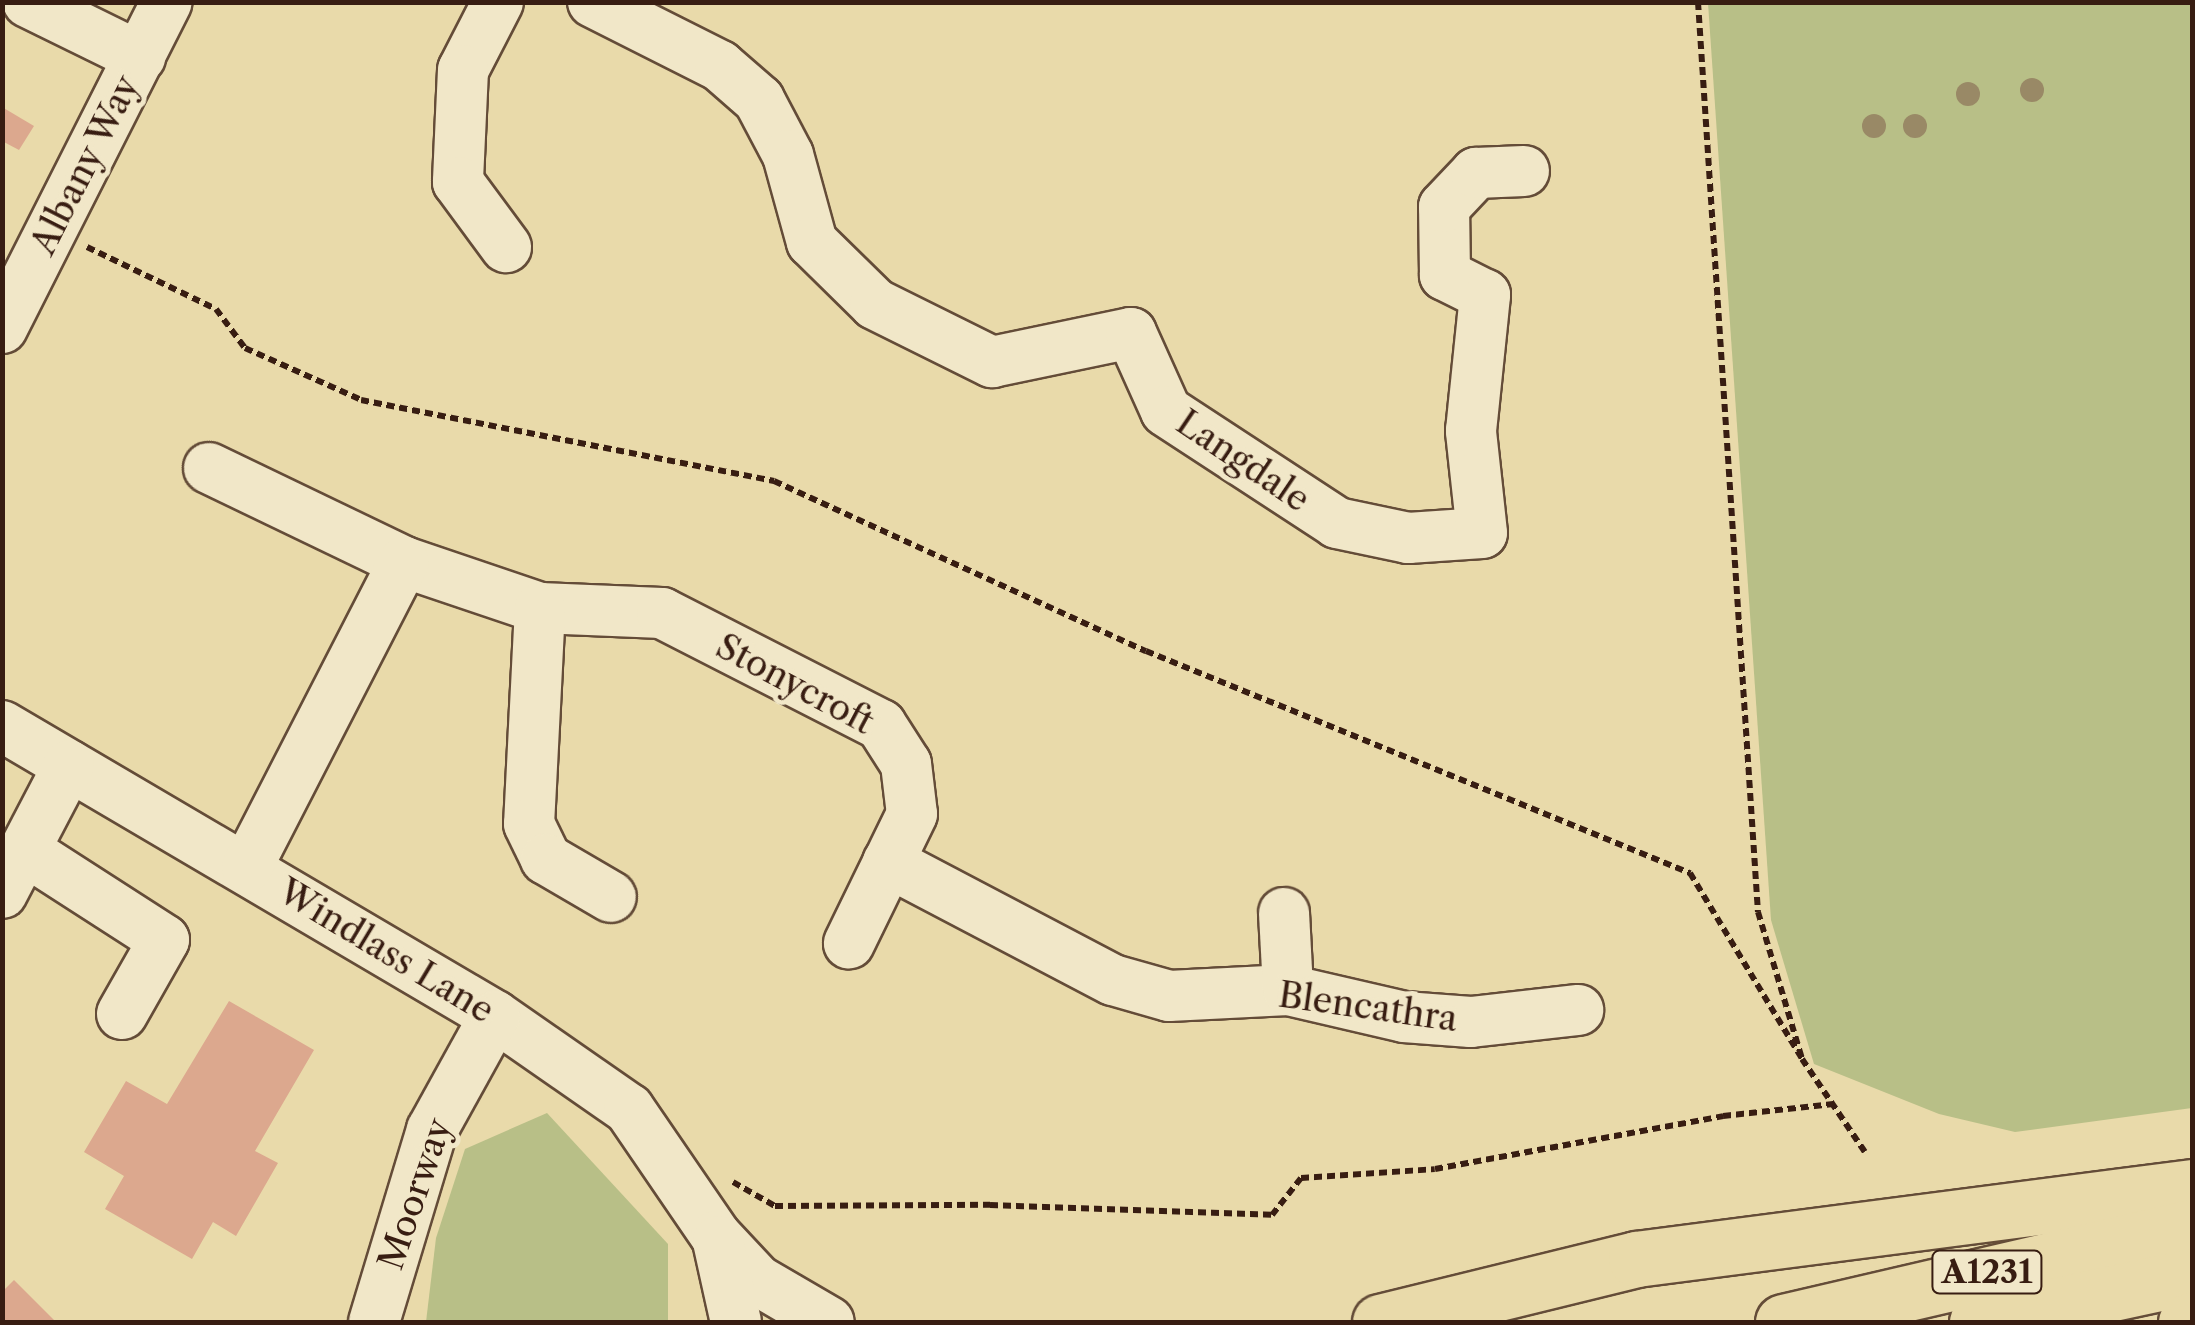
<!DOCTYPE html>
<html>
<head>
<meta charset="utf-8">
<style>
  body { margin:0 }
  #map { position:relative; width:2195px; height:1325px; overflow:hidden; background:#e9daaa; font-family:"Libre Caslon Text",serif }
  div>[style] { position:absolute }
  .green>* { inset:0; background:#b8bf87 }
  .building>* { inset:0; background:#dca88e }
  .path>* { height:6px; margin-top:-3px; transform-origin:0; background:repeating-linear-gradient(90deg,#381d12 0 8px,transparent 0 13px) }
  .roads { filter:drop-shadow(2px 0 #644c38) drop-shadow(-2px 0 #644c38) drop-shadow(0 2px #644c38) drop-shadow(0 -2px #644c38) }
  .minor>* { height:50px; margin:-25px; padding:0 25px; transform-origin:25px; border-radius:25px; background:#f1e7c8 }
  .highway>* { height:55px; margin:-27.5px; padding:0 27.5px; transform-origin:27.5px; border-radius:27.5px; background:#e9daaa }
  .trees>* { width:24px; height:24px; margin:-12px; border-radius:50%; background:#998966 }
  span { translate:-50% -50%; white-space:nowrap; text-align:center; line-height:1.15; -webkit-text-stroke:10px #f1e7c8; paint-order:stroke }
  .shield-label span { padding:2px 8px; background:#f1e7c8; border:2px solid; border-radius:8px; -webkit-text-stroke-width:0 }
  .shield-label { font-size:32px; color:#381d12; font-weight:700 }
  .street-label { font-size:35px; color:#381d12 }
  .frame { position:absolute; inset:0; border:5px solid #381d12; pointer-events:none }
</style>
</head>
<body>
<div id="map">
  <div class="green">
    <i style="clip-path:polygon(1708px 3px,2192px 3px,2192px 1108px,2015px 1132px,1939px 1114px,1814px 1064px,1771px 920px)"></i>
    <i style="clip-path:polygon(547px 1113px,668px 1244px,668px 1322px,426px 1322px,436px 1238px,465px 1149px)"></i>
  </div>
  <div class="building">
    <i style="clip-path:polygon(2px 107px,34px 126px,19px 150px,2px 141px)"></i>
    <i style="clip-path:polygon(229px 1001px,314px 1050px,255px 1151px,278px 1163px,236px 1236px,213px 1222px,192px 1259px,105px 1209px,124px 1176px,84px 1152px,126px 1081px,167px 1104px)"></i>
    <i style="clip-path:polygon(14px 1280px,56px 1322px,2px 1322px,2px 1292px)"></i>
  </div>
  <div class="path">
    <i style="left:1698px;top:2px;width:912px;rotate:86.23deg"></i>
    <i style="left:1758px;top:912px;width:153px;rotate:73.3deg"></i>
    <i style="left:1802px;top:1059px;width:112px;rotate:55.9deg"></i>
    <i style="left:87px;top:247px;width:143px;rotate:25.7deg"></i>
    <i style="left:216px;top:309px;width:49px;rotate:53.4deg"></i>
    <i style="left:245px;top:348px;width:127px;rotate:24.1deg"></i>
    <i style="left:361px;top:400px;width:421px;rotate:11.1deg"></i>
    <i style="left:774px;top:481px;width:409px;rotate:24.6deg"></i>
    <i style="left:1146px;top:651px;width:588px;rotate:22.2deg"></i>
    <i style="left:1690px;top:873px;width:217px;rotate:58.9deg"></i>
    <i style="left:733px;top:1182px;width:48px;rotate:29.7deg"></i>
    <i style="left:775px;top:1206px;width:215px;rotate:-0.3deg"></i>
    <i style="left:990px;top:1205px;width:282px;rotate:2deg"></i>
    <i style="left:1272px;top:1215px;width:47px;rotate:-51.9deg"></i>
    <i style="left:1301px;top:1178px;width:134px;rotate:-3.8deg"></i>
    <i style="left:1435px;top:1169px;width:293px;rotate:-10.4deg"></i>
    <i style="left:1723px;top:1116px;width:111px;rotate:-6.2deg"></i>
  </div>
  <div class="roads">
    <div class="minor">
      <i style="left:28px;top:2px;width:125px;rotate:26.2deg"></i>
      <i style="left:498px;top:2px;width:76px;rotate:117.2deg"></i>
      <i style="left:463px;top:70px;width:112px;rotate:92.6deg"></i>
      <i style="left:458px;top:182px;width:81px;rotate:53.6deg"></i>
      <i style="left:593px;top:2px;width:142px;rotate:26.7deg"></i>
      <i style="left:720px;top:66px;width:52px;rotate:41.1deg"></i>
      <i style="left:759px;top:100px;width:62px;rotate:62.2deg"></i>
      <i style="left:788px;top:155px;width:90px;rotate:74.6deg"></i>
      <i style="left:812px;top:242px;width:88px;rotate:44.5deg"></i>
      <i style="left:875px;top:304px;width:131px;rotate:26.4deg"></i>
      <i style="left:992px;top:362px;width:142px;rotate:-11.8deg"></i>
      <i style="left:1131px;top:333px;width:85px;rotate:65.8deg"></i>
      <i style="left:1166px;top:411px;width:204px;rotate:33.2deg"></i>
      <i style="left:1337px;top:523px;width:73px;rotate:11.9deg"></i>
      <i style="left:1408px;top:538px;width:74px;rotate:-3.9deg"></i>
      <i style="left:1482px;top:533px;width:103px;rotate:-96.2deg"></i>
      <i style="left:1471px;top:431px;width:137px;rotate:-84.1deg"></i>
      <i style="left:1485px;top:295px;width:45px;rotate:-153.4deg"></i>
      <i style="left:1445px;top:275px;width:68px;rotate:-90.8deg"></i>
      <i style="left:1444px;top:207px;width:47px;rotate:-46.7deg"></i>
      <i style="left:1476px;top:173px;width:48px;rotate:-2.4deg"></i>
      <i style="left:2px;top:328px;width:365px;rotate:-63.2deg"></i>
      <i style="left:209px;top:468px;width:216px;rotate:25.7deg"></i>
      <i style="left:404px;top:562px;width:144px;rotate:18.7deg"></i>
      <i style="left:540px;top:608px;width:122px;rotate:2.3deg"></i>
      <i style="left:662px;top:613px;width:246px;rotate:27.1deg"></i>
      <i style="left:881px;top:725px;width:46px;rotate:57.3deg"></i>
      <i style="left:906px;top:764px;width:50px;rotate:83.2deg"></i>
      <i style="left:912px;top:814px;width:144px;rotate:116deg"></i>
      <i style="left:540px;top:608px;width:216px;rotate:92.9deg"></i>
      <i style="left:529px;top:824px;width:39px;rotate:64deg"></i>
      <i style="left:546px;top:859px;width:75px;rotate:30.3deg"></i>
      <i style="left:2px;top:726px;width:572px;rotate:30.47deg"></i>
      <i style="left:495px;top:1016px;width:163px;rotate:34.8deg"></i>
      <i style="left:629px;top:1109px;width:154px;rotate:55.6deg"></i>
      <i style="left:716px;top:1236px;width:60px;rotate:47deg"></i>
      <i style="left:757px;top:1280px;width:83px;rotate:30.3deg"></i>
      <i style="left:26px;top:851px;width:164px;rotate:32.8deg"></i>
      <i style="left:164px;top:940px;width:85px;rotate:119.6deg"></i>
      <i style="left:888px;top:862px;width:254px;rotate:27.7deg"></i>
      <i style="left:1113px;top:980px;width:58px;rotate:15.9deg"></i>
      <i style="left:1169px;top:996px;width:119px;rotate:-2.9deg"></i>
      <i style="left:1288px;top:990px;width:119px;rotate:13.1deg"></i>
      <i style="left:1404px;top:1017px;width:67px;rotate:4.3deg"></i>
      <i style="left:1471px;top:1022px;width:108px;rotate:-6.4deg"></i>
      <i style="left:247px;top:867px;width:343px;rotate:-62.8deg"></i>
      <i style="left:2px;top:893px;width:144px;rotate:-62.4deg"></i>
      <i style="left:1284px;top:913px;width:77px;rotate:87deg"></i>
      <i style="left:718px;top:1241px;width:83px;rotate:77.5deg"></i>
      <i style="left:374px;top:1322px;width:201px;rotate:-73.2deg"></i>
      <i style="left:432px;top:1130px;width:130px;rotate:-61.1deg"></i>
    </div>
    <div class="highway">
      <i style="left:1380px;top:1322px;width:264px;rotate:-13.8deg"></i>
      <i style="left:1636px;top:1259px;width:561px;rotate:-7.38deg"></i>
      <i style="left:1783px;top:1322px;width:420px;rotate:-13.1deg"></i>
      <i style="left:1977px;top:1322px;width:220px;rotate:-12.1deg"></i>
      <i style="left:2186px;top:1322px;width:6px;rotate:-18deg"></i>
    </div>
  </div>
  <div class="trees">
    <i style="left:2032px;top:90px"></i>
    <i style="left:1968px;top:94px"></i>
    <i style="left:1874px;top:126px"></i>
    <i style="left:1915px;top:126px"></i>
  </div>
  <div class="shield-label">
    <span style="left:1987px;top:1272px">A1231</span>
  </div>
  <div class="street-label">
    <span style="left:85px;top:165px;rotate:-63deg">Albany Way</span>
    <span style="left:1243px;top:461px;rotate:34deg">Langdale</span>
    <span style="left:795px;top:684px;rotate:28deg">Stonycroft</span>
    <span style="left:386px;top:951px;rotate:31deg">Windlass Lane</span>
    <span style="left:1368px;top:1007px;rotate:8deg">Blencathra</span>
    <span style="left:415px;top:1194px;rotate:-71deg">Moorway</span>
  </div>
  <div class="frame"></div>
</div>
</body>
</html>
